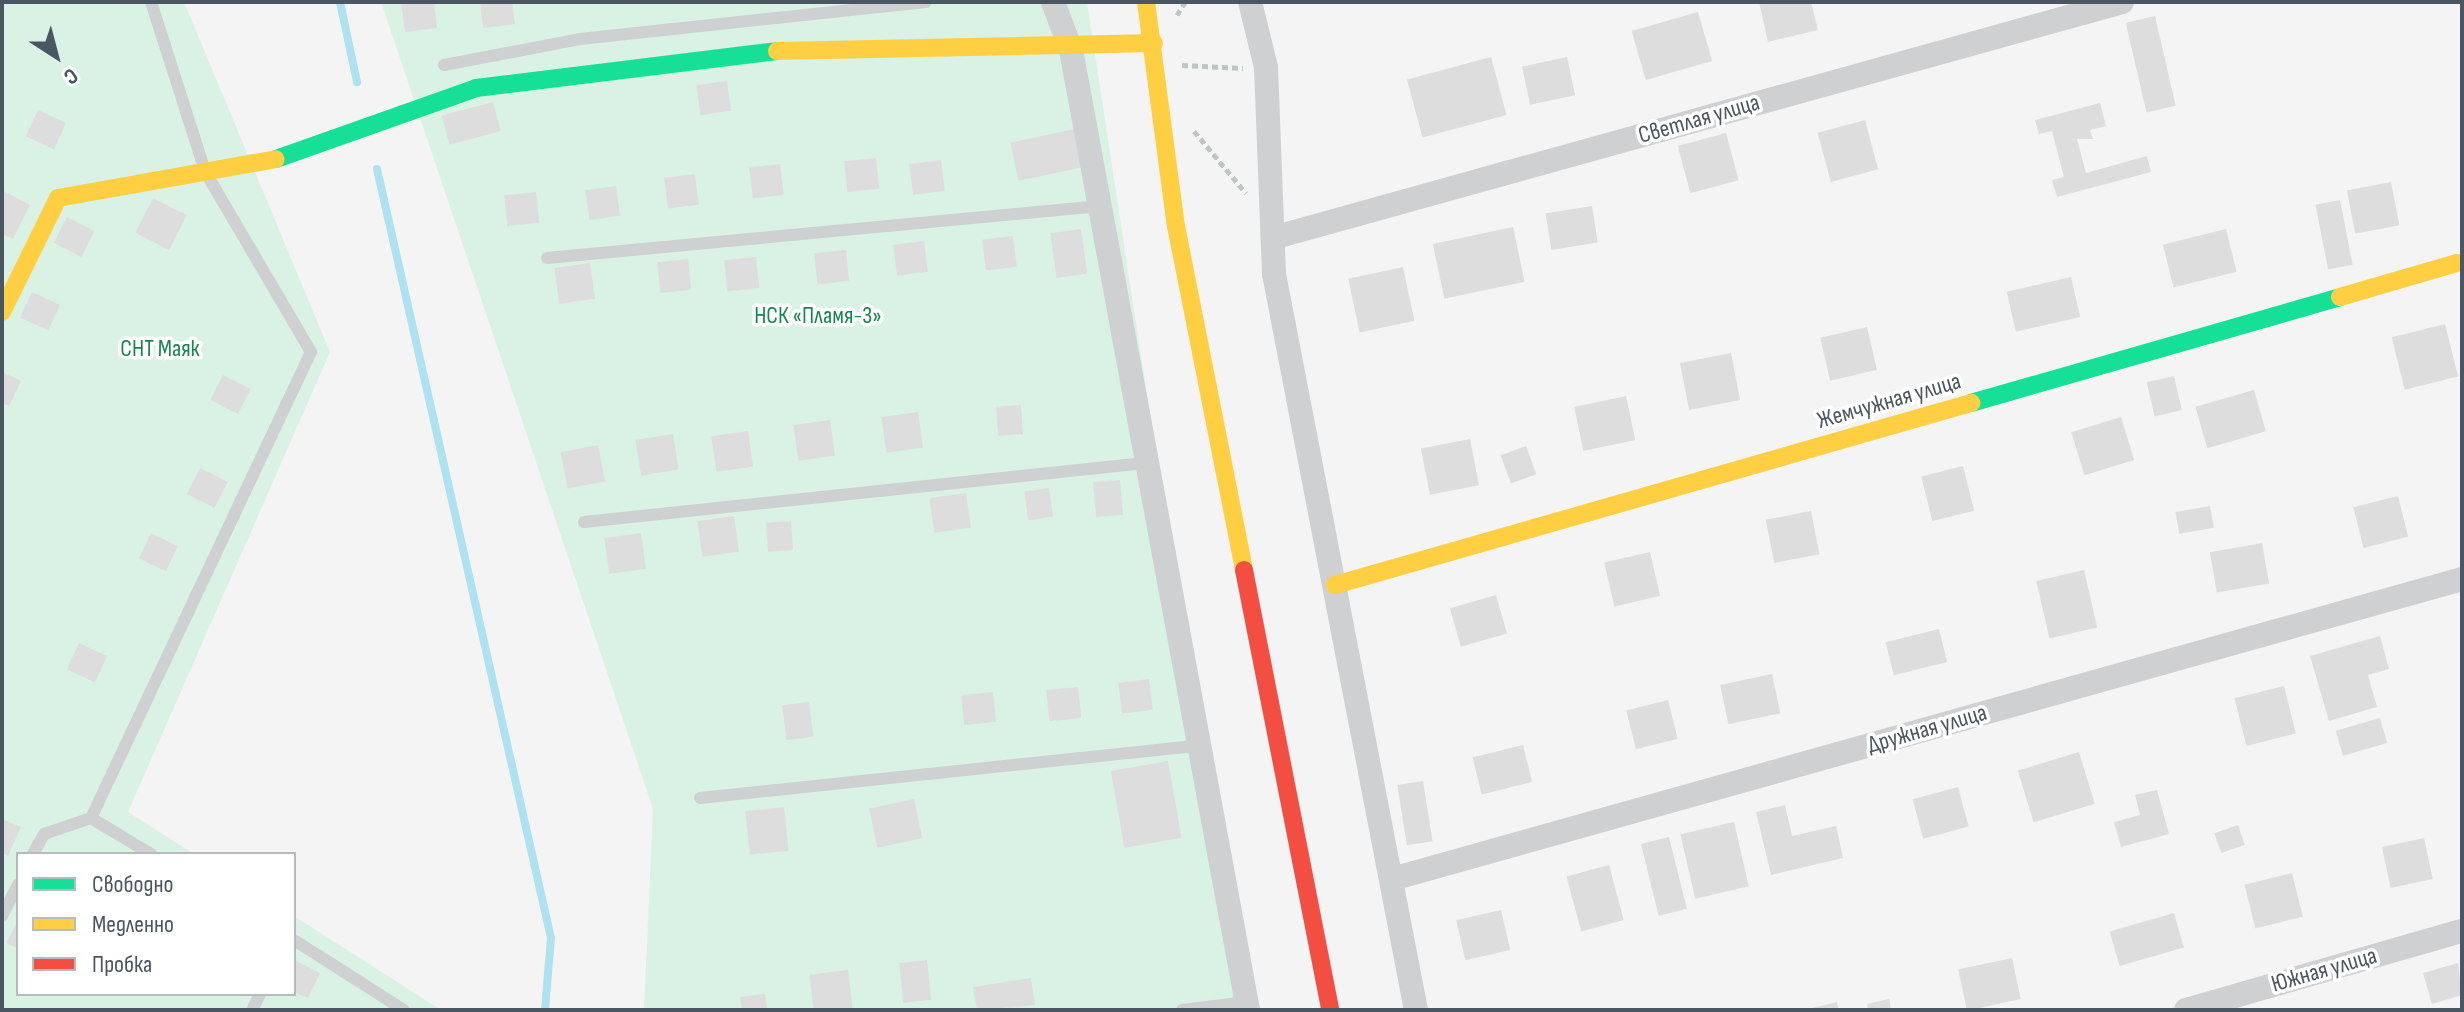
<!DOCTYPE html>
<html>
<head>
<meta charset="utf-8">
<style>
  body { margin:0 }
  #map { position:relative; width:2464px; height:1012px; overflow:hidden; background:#f4f4f4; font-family:"Sofia Sans Condensed",sans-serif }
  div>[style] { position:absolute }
  .green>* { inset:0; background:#d9f2e3 }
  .stream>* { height:8px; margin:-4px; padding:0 4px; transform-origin:4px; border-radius:4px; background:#aee2f0 }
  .building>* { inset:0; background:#ddddde; transform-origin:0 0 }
  .path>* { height:5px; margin-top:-2.5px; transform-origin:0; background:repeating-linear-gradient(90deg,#bcc7c4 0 6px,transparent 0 10px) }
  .lane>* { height:12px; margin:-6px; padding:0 6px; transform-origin:6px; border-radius:6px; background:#ced0d2 }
  .street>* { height:24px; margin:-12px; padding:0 12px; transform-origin:12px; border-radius:12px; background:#ced0d2 }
  .fast>* { height:18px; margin:-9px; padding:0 9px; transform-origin:9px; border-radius:9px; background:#16e098 }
  .slow>* { height:18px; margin:-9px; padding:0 9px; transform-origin:9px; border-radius:9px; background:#ffcf43 }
  .jam>* { height:18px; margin:-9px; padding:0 9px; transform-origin:9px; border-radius:9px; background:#f24e42 }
  span { translate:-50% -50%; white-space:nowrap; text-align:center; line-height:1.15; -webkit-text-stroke:7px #fff; paint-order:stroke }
  .street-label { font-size:24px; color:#4a5661 }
  .park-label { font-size:24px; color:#17864f }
  .frame { position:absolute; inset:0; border:4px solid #4a5661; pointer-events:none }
  .legend { position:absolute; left:16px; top:852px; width:280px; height:144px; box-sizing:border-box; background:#fff; border:2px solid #b7bbc0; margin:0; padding:10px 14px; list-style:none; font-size:24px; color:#4a5661 }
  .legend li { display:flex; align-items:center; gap:16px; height:40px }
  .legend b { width:40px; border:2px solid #b7bbc0 }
  .north { position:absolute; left:16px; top:16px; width:80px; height:80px; -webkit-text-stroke:6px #fff; paint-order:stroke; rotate:144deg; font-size:22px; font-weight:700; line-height:32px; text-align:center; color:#4a5661 }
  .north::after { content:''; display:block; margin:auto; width:28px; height:36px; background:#4a5661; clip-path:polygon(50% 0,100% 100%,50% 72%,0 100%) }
</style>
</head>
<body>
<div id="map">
  <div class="green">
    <i style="clip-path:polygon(2px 2px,184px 2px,330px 352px,128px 812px,194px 854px,18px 854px,18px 994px,294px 994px,294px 916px,441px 1010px,2px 1010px)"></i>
    <i style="clip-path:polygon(381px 2px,1087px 2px,1241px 1010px,644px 1010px,653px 809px)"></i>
  </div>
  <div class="stream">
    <i style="left:340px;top:2px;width:82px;rotate:78deg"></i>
    <i style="left:377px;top:169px;width:788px;rotate:77.25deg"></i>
    <i style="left:551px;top:938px;width:72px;rotate:94.8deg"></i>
  </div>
  <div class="building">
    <i style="clip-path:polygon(401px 2px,434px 2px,437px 28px,405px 32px)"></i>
    <i style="clip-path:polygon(480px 2px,512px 2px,515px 24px,483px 28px)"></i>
    <i style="clip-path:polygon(1759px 2px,1811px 2px,1818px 30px,1768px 42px)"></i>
    <i style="left:1698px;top:12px;width:51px;height:69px;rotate:74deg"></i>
    <i style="left:2155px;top:16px;width:92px;height:30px;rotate:77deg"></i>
    <i style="left:1491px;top:57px;width:60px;height:87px;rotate:75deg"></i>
    <i style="left:1567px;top:57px;width:39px;height:46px;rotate:78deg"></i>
    <i style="left:727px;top:81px;width:30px;height:31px;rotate:82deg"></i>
    <i style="left:493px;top:102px;width:30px;height:53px;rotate:75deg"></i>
    <i style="clip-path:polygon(2100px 103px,2106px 126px,2090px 130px,2093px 139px,2077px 139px,2086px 173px,2147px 156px,2151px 172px,2057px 197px,2052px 180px,2064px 177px,2052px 131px,2039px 134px,2035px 120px)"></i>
    <i style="left:38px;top:110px;width:31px;height:29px;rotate:25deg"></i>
    <i style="left:1865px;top:120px;width:51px;height:49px;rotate:75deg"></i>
    <i style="left:1075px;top:129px;width:39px;height:66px;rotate:78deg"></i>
    <i style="left:1726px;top:133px;width:49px;height:50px;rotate:75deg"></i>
    <i style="left:876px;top:158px;width:31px;height:32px;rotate:84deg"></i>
    <i style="left:941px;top:160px;width:31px;height:32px;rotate:83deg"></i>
    <i style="left:780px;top:164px;width:31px;height:31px;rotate:83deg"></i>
    <i style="left:695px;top:174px;width:31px;height:31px;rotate:83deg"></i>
    <i style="left:2391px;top:182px;width:44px;height:45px;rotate:79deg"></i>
    <i style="left:616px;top:186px;width:30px;height:31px;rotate:82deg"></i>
    <i style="clip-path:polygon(2px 190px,30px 205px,13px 239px,2px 234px)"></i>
    <i style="left:536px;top:192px;width:31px;height:32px;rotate:84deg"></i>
    <i style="left:153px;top:198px;width:38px;height:39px;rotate:27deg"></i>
    <i style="left:2340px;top:200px;width:66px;height:25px;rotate:79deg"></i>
    <i style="left:1592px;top:206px;width:37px;height:47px;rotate:81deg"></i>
    <i style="left:67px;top:217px;width:31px;height:29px;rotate:27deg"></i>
    <i style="left:1513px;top:227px;width:56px;height:82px;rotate:78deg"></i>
    <i style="left:1081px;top:229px;width:45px;height:31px;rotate:82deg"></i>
    <i style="left:2226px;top:229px;width:44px;height:65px;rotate:76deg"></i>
    <i style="left:1013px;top:236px;width:31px;height:31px;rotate:83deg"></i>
    <i style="left:924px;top:241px;width:31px;height:31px;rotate:83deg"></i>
    <i style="left:846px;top:250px;width:31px;height:32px;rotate:84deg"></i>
    <i style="left:756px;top:257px;width:31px;height:32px;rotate:84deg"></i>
    <i style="left:688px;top:259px;width:31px;height:31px;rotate:84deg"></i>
    <i style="left:590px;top:263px;width:36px;height:36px;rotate:82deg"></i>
    <i style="left:1403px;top:267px;width:55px;height:56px;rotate:78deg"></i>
    <i style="left:2071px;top:277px;width:41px;height:66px;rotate:77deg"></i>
    <i style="left:32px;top:292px;width:31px;height:28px;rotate:25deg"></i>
    <i style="left:2445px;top:324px;width:54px;height:55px;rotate:76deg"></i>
    <i style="left:1867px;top:327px;width:44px;height:48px;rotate:77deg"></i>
    <i style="left:1731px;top:353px;width:48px;height:52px;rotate:79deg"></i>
    <i style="clip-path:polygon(2px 372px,21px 381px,9px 406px,2px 403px)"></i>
    <i style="left:223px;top:375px;width:31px;height:28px;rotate:27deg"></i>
    <i style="left:2174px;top:376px;width:35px;height:28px;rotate:77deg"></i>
    <i style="left:2254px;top:390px;width:43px;height:61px;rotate:74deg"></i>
    <i style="left:1626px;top:396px;width:45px;height:53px;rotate:78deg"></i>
    <i style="left:1021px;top:405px;width:29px;height:25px;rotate:86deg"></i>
    <i style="left:918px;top:412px;width:36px;height:37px;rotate:82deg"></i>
    <i style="left:2121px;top:417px;width:45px;height:52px;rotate:73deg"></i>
    <i style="left:830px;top:420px;width:36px;height:37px;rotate:82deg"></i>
    <i style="left:748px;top:431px;width:36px;height:37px;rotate:82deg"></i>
    <i style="left:673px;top:434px;width:36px;height:38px;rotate:81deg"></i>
    <i style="left:1470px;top:439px;width:47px;height:50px;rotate:79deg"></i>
    <i style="left:598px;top:445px;width:37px;height:38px;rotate:79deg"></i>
    <i style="left:1526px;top:446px;width:30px;height:27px;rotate:70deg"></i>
    <i style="left:1963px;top:466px;width:46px;height:43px;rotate:76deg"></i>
    <i style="left:200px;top:468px;width:31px;height:29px;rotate:27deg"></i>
    <i style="left:1120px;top:480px;width:35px;height:27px;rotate:85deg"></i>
    <i style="left:1049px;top:488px;width:29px;height:25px;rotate:82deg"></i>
    <i style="left:966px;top:493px;width:35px;height:37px;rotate:82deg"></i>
    <i style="left:2398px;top:496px;width:42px;height:46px;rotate:76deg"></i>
    <i style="left:2210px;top:506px;width:22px;height:35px;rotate:80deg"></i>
    <i style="left:1811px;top:511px;width:44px;height:46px;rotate:79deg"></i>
    <i style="left:734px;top:516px;width:36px;height:37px;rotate:82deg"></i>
    <i style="left:791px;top:521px;width:29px;height:25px;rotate:86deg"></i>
    <i style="left:151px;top:533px;width:30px;height:28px;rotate:26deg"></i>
    <i style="left:641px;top:533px;width:36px;height:37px;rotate:82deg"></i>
    <i style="left:2262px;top:543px;width:41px;height:53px;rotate:80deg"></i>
    <i style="left:1650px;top:552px;width:45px;height:47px;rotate:77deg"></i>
    <i style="left:2084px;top:570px;width:59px;height:49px;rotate:77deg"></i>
    <i style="left:1496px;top:595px;width:40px;height:48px;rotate:74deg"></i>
    <i style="left:1939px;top:629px;width:34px;height:55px;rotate:76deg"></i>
    <i style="clip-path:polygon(2380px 636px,2389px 669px,2368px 675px,2377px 707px,2329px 721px,2310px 656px)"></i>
    <i style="left:79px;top:643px;width:31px;height:29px;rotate:25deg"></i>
    <i style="left:1772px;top:674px;width:40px;height:53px;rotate:78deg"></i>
    <i style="left:1149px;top:679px;width:31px;height:31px;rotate:83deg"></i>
    <i style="left:2284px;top:686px;width:49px;height:51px;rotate:76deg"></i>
    <i style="left:1078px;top:687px;width:31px;height:32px;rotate:84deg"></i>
    <i style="left:993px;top:692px;width:30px;height:32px;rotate:84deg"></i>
    <i style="left:1668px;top:700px;width:40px;height:43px;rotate:76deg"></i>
    <i style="left:809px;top:702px;width:35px;height:27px;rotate:83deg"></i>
    <i style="left:2380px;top:718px;width:26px;height:46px;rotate:74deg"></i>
    <i style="left:1523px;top:745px;width:38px;height:52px;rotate:76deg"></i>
    <i style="left:2079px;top:752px;width:54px;height:64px;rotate:73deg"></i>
    <i style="left:1168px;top:761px;width:78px;height:58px;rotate:80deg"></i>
    <i style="left:1423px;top:781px;width:61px;height:26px;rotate:81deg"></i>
    <i style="left:1958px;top:787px;width:41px;height:47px;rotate:75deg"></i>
    <i style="clip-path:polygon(2157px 790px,2169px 834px,2121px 847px,2114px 822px,2140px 815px,2135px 795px)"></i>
    <i style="left:914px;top:799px;width:40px;height:46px;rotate:78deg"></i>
    <i style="clip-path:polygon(1785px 805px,1792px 836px,1836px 826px,1843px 858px,1771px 875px,1756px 812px)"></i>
    <i style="left:784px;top:807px;width:44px;height:39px;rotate:84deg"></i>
    <i style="clip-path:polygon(2px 819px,21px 827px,8px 856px,2px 853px)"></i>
    <i style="left:1734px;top:822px;width:66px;height:55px;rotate:77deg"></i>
    <i style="left:2238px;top:825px;width:21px;height:25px;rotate:71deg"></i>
    <i style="left:1669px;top:837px;width:74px;height:29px;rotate:76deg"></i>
    <i style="left:2424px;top:838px;width:42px;height:43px;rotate:78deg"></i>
    <i style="left:1609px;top:865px;width:57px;height:44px;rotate:75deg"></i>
    <i style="left:2292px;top:873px;width:45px;height:49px;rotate:76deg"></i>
    <i style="left:1501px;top:910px;width:41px;height:46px;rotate:77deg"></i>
    <i style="left:2174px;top:913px;width:36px;height:67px;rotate:74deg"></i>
    <i style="clip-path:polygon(18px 921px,18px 948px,6px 943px)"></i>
    <i style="left:2012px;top:958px;width:42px;height:55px;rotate:78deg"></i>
    <i style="clip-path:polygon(294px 960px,320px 973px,308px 998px,294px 992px)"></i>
    <i style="left:927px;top:960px;width:40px;height:28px;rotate:84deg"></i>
    <i style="clip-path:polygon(2458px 963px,2462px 995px,2432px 1004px,2423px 973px)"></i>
    <i style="left:848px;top:970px;width:40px;height:39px;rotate:83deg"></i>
    <i style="clip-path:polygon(1031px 978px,1035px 1005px,977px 1010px,973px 987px)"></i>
    <i style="clip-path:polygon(765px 994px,767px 1010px,742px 1010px,740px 997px)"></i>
    <i style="clip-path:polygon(1889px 999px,1891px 1010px,1868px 1010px,1867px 1004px)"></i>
    <i style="clip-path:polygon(1837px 1002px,1839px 1010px,1809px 1010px,1808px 1009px)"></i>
  </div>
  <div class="path">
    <i style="left:1177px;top:15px;width:15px;rotate:-58deg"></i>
    <i style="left:1182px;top:65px;width:61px;rotate:2.8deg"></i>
    <i style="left:1194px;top:131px;width:81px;rotate:50deg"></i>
  </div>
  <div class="lane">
    <i style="left:444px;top:65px;width:138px;rotate:-10.8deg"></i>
    <i style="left:580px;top:39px;width:348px;rotate:-6.1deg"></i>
    <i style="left:547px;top:258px;width:556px;rotate:-5.36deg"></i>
    <i style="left:584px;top:522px;width:564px;rotate:-6deg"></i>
    <i style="left:700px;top:798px;width:500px;rotate:-6deg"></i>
    <i style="left:91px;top:818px;width:70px;rotate:31deg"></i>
    <i style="left:33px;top:854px;width:23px;rotate:-61deg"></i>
    <i style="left:44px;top:834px;width:50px;rotate:-18.8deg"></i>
    <i style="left:91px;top:818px;width:515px;rotate:-64.73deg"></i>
    <i style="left:311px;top:352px;width:210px;rotate:-120.4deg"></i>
    <i style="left:205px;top:171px;width:177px;rotate:-107.7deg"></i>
    <i style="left:2px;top:916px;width:36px;rotate:-63deg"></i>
    <i style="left:294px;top:940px;width:130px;rotate:32.5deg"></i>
    <i style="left:252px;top:1010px;width:18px;rotate:-63deg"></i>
    <i style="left:1182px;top:1010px;width:65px;rotate:-7deg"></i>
  </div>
  <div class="street">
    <i style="left:1053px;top:2px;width:51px;rotate:69.4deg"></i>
    <i style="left:1071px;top:50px;width:976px;rotate:79.55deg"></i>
    <i style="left:1250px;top:2px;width:67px;rotate:76.2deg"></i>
    <i style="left:1266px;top:67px;width:207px;rotate:87.8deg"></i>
    <i style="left:1274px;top:274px;width:750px;rotate:79.08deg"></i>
    <i style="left:1276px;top:237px;width:878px;rotate:-15.52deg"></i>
    <i style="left:1392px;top:879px;width:1111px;rotate:-15.66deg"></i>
    <i style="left:2186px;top:1010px;width:287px;rotate:-16deg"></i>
  </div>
  <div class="fast">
    <i style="left:276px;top:159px;width:212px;rotate:-19.5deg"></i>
    <i style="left:476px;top:88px;width:303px;rotate:-7deg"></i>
    <i style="left:1971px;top:403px;width:384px;rotate:-16deg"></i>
  </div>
  <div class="slow">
    <i style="left:1146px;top:2px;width:226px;rotate:82.4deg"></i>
    <i style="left:1176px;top:226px;width:351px;rotate:78.8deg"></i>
    <i style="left:777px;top:51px;width:377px;rotate:-1.2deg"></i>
    <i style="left:2340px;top:297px;width:122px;rotate:-16.2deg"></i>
    <i style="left:2px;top:312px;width:127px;rotate:-63.8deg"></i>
    <i style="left:58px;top:198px;width:221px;rotate:-10.1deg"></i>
    <i style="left:1335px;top:585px;width:662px;rotate:-15.97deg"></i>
  </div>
  <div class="jam">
    <i style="left:1244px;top:570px;width:448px;rotate:78.9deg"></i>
  </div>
  <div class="street-label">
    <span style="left:1699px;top:119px;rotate:-16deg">Светлая улица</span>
    <span style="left:1889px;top:401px;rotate:-16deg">Жемчужная улица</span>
    <span style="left:1927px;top:729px;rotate:-16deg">Дружная улица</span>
    <span style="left:2324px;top:970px;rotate:-16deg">Южная улица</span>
  </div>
  <div class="park-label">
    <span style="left:818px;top:316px">НСК «Пламя-3»</span>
    <span style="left:160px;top:349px">СНТ Маяк</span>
  </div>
  <div class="frame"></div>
  <ul class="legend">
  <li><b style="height:10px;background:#16e098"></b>Свободно</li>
  <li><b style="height:10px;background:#ffcf43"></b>Медленно</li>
  <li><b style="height:10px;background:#f24e42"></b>Пробка</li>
  </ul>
  <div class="north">С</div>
</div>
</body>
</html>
